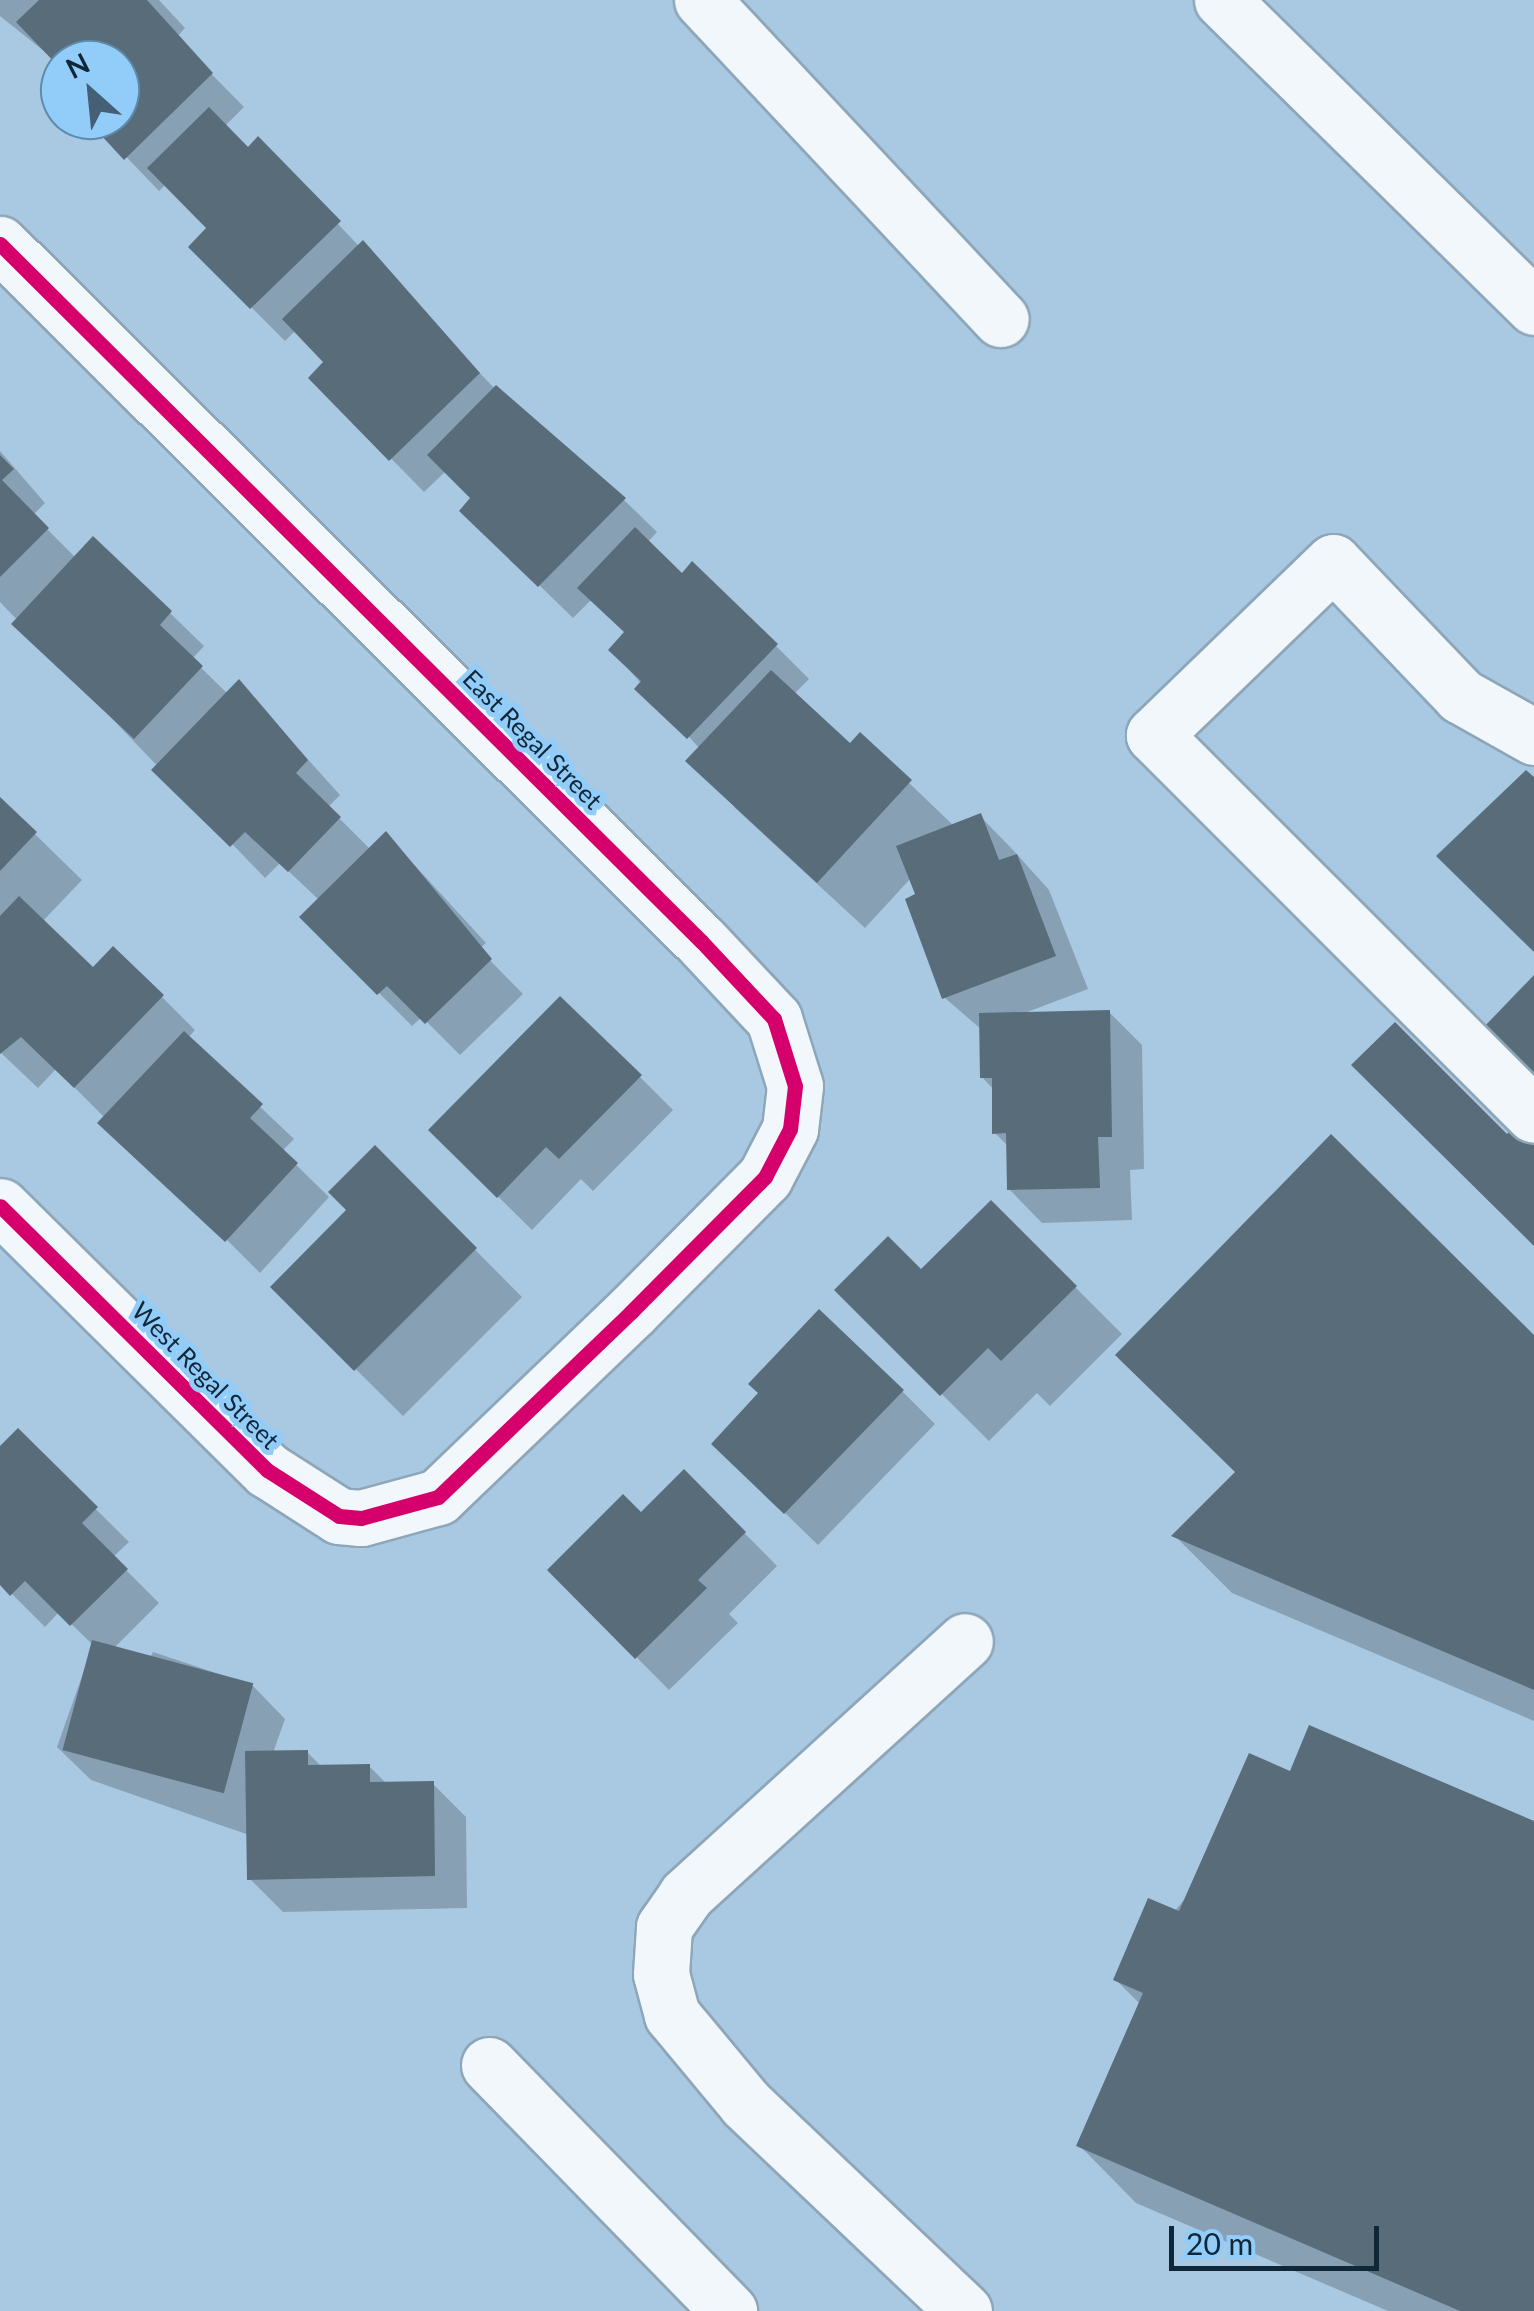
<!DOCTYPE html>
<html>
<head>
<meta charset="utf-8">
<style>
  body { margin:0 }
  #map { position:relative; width:1534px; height:2311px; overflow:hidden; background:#a9c9e2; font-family:Lato,sans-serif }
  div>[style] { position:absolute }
  .shadow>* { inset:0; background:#0003 }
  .building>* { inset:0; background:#596c79; transform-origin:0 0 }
  .roads { filter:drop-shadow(2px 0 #8da6b9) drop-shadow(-2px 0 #8da6b9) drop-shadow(0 2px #8da6b9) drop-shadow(0 -2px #8da6b9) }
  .minor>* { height:55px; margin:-27.5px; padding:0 27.5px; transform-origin:27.5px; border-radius:27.5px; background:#f2f7fb }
  .cycleway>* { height:15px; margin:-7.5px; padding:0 7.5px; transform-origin:7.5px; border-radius:7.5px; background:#d6006c }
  span { translate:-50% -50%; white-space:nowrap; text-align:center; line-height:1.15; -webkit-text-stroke:10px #92ccf9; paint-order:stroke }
  .street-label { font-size:25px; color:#0f2738 }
  .north { position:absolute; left:40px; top:40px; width:100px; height:100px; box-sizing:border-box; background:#92ccf9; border:2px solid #5e8aac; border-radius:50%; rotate:333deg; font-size:28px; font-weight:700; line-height:40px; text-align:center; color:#0f2738 }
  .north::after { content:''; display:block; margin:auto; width:35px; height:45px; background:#456074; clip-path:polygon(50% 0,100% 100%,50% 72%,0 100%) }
  .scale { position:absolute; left:1169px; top:2226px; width:210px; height:45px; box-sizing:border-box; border:5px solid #0f2738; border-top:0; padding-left:12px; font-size:30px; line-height:35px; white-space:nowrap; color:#0f2738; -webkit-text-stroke:8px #92ccf9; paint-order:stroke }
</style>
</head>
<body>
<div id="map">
  <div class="shadow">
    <i style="clip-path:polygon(0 0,159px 0,185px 28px,176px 38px,244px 107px,225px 126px,248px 150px,258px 140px,495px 389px,624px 500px,657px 532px,647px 543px,682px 576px,692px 564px,776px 646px,809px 679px,794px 694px,851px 747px,860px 736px,954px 826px,980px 816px,1013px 850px,1049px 890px,1088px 989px,1022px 1014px,1109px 1012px,1142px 1045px,1144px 1169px,1130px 1170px,1132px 1220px,1042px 1223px,1009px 1189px,1008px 1146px,995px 1133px,994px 1090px,982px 1077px,982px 1030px,945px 998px,911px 878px,865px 928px,735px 808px,700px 749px,611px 650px,627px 633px,592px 599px,573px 618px,496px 543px,474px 498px,446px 471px,424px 492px,312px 378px,327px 362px,296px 330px,285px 341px,191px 247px,210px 228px,166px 184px,159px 191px,91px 120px,120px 120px,120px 60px,60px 64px,0 16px)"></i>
    <i style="clip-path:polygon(0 451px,45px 503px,33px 515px,76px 558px,170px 613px,204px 646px,192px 659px,228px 694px,239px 683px,340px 795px,328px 807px,371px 850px,386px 834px,486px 943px,479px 949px,523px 994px,460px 1055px,422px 1017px,412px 1026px,303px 917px,319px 900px,280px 863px,265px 878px,0 602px)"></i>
    <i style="clip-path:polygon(0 800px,82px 880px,42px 922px,93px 970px,162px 997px,195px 1030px,188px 1038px,294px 1139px,282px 1151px,329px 1197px,260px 1273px,56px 1069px,38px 1088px,0 1052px)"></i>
    <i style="clip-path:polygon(640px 1077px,673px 1110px,593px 1191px,581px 1179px,532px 1230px,431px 1130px)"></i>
    <i style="clip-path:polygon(375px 1149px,522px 1297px,403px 1416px,273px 1287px,349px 1210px)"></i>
    <i style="clip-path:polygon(991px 1203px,1122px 1334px,1050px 1406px,1037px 1393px,989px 1441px,837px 1290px,921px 1273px)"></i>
    <i style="clip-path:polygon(1534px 1339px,1534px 1721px,1232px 1593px,1175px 1536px,1238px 1473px)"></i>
    <i style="clip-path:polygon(902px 1391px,935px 1424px,818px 1545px,747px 1476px)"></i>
    <i style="clip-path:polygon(18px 1432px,129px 1542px,113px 1557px,159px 1603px,113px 1649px,148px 1662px,153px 1652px,252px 1685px,285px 1719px,273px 1753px,307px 1752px,322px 1767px,369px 1766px,387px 1784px,433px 1784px,466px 1817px,467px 1908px,283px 1912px,250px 1879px,249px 1835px,91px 1780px,57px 1747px,93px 1645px,59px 1612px,45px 1627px,0 1582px,0 1450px)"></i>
    <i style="clip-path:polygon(684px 1472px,777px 1566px,729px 1614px,738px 1623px,669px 1690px,550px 1570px,641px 1515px)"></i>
    <i style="clip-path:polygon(1291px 1774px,1534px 1824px,1534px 2311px,1388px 2311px,1136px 2203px,1079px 2145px,1141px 2005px,1116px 1980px)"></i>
  </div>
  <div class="building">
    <i style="clip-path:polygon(39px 0,147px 0,213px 73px,124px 160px,87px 120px,120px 120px,120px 60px,60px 60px,60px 68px,16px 22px)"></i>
    <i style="clip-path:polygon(209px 107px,248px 147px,258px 136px,341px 221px,250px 309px,188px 247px,206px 228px,147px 168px)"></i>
    <i style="clip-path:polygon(363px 240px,480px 373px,389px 461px,308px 378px,323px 362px,282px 319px)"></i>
    <i style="clip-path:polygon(496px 385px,626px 498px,538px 587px,459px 511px,470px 498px,427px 455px)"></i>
    <i style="clip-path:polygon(0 455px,14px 469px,2px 480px,49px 528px,0 577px)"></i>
    <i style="clip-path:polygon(635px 527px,682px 573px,692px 561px,778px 644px,687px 739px,634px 689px,641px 681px,608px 650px,624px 632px,577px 588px)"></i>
    <i style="clip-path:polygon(93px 536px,172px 611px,160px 625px,203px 666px,134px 739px,11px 624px)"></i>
    <i style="clip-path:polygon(771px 670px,850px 743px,860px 732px,912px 780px,817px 883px,685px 761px)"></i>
    <i style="clip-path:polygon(239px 679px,308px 760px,296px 773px,341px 817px,288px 872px,245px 832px,230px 847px,151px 770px)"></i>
    <i style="clip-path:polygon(1526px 770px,1534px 777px,1534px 952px,1436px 856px)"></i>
    <i style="clip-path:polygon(0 797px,37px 832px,0 871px)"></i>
    <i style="clip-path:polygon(981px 813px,999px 860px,1017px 854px,1056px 956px,942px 999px,905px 899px,915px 894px,896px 846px)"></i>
    <i style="clip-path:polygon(386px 831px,492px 959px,425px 1024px,387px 986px,377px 995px,299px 917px)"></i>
    <i style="clip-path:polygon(19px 896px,93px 967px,113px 946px,164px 995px,74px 1088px,21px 1037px,0 1054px,0 916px)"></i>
    <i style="clip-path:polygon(1534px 975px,1534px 1081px,1482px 1029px)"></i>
    <i style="clip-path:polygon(560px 996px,642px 1075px,559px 1159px,546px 1147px,497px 1198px,428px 1130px)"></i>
    <i style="clip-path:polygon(1110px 1010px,1112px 1137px,1098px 1137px,1100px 1188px,1007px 1190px,1006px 1133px,992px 1134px,992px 1078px,980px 1078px,979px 1013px)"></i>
    <i style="clip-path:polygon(1395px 1022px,1507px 1134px,1515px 1125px,1534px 1145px,1534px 1246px,1351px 1065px)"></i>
    <i style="clip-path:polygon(184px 1031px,263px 1104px,250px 1118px,298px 1163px,225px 1242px,97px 1123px)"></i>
    <i style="clip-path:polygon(1331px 1134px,1534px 1335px,1534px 1690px,1171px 1536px,1235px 1472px,1115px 1355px)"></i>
    <i style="clip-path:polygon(375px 1145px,477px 1248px,354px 1371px,270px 1287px,346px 1210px,328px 1192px)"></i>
    <i style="clip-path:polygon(991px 1200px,1077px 1286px,1001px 1361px,988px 1348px,940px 1396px,834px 1290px,888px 1236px,921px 1269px)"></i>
    <i style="clip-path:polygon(819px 1309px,904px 1390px,784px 1514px,711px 1444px,758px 1393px,748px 1384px)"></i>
    <i style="clip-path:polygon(18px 1428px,98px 1507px,82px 1523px,128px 1569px,70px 1626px,25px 1581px,10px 1596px,0 1585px,0 1446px)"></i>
    <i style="clip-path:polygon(684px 1469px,746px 1532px,698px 1580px,707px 1588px,635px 1659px,547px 1570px,623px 1494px,641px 1512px)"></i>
    <i style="left:92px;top:1640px;width:167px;height:114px;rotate:15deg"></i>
    <i style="clip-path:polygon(1309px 1725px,1534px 1821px,1534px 2311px,1460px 2311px,1076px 2146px,1143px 1993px,1113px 1980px,1148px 1898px,1179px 1911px,1249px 1753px,1290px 1771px)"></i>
    <i style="clip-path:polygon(308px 1750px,308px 1765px,370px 1764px,370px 1782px,434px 1781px,435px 1876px,247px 1880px,245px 1751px)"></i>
  </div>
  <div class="roads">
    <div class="minor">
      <i style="left:702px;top:0;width:437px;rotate:46.9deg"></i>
      <i style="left:1222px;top:0;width:438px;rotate:44.5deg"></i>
      <i style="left:0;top:244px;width:989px;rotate:44.84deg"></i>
      <i style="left:701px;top:941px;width:107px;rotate:46.9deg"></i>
      <i style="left:774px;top:1019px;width:70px;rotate:72.6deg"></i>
      <i style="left:795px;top:1086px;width:43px;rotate:96.6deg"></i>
      <i style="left:790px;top:1129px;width:54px;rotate:117.5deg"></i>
      <i style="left:765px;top:1177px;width:190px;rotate:134.8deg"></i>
      <i style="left:631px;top:1312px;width:267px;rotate:136.2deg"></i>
      <i style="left:438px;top:1497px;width:80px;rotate:164.7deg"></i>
      <i style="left:361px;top:1518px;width:22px;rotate:-175deg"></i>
      <i style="left:339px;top:1516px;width:85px;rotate:-147.4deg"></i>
      <i style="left:267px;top:1470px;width:375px;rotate:-135.3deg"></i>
      <i style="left:1534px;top:737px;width:84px;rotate:-150.7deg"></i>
      <i style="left:1461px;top:696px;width:185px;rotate:-133.7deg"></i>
      <i style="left:1333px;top:562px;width:249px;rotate:136deg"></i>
      <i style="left:1154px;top:735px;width:537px;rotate:45deg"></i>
      <i style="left:489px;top:2065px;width:344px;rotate:45.7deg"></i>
      <i style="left:964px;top:2311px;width:301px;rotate:-136.5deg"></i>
      <i style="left:746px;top:2104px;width:116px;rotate:-129.7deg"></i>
      <i style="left:672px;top:2015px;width:42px;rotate:-105deg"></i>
      <i style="left:661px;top:1974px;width:47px;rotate:-86.3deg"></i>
      <i style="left:664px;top:1927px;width:39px;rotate:-55deg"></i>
      <i style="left:686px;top:1895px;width:377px;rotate:-42.3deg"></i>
    </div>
  </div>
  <div class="cycleway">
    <i style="left:0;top:244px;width:989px;rotate:44.84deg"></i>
    <i style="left:701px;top:941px;width:107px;rotate:46.9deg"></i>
    <i style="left:774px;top:1019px;width:70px;rotate:72.6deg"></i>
    <i style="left:795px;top:1086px;width:43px;rotate:96.6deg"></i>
    <i style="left:790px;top:1129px;width:54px;rotate:117.5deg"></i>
    <i style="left:765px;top:1177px;width:190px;rotate:134.8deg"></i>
    <i style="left:631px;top:1312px;width:267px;rotate:136.2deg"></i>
    <i style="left:438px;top:1497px;width:80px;rotate:164.7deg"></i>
    <i style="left:361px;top:1518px;width:22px;rotate:-175deg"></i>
    <i style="left:339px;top:1516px;width:85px;rotate:-147.4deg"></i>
    <i style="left:267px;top:1470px;width:375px;rotate:-135.3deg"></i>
  </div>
  <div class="street-label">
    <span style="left:533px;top:739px;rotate:45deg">East Regal Street</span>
    <span style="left:206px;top:1375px;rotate:45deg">West Regal Street</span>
  </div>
  <div class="north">N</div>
  <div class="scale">20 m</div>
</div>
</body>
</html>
